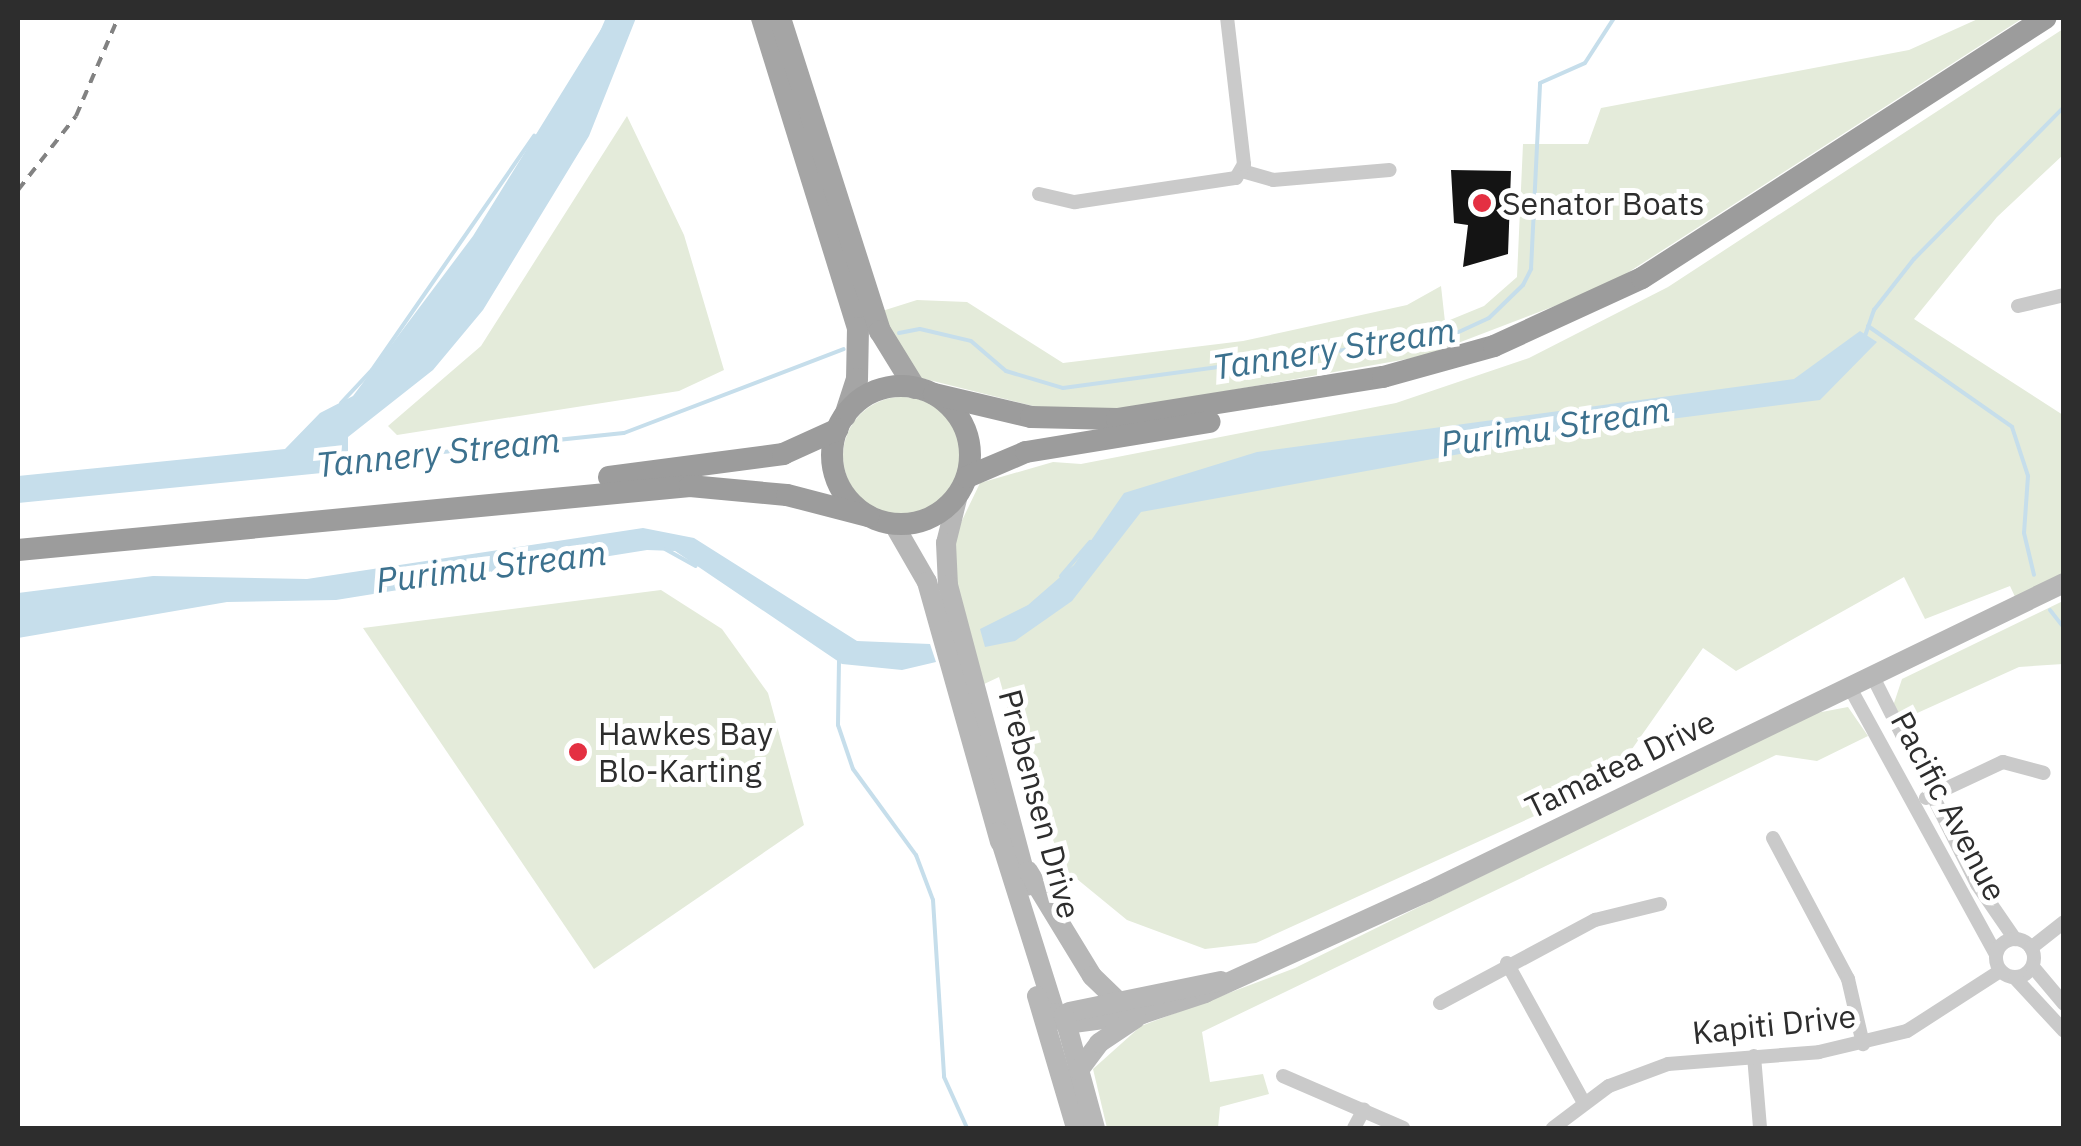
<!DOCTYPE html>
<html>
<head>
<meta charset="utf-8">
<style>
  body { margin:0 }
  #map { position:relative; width:2081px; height:1146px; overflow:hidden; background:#fff; font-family:"IBM Plex Sans",sans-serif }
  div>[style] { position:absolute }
  .green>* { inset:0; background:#e4ebda }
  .round { border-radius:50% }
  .water>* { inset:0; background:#c6deeb }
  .stream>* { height:4px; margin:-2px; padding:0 2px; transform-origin:2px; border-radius:2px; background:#c6deeb }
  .building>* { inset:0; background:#141414 }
  .minor>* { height:14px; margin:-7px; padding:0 7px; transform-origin:7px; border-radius:7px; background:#cacaca }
  .minor>.ring { margin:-7px; padding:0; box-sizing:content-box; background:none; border:14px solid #cacaca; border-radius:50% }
  .secondary>* { height:20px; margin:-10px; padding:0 10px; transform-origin:10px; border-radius:10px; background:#b7b7b7 }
  .primary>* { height:22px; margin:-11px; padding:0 11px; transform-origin:11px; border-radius:11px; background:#a5a5a5 }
  .trunk>* { height:22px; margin:-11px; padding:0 11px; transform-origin:11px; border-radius:11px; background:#9c9c9c }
  .trunk>.ring { margin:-11px; padding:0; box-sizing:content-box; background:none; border:22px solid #9c9c9c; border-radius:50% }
  .rail>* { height:4px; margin-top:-2px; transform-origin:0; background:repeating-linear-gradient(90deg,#828282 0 10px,transparent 0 18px) }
  .dots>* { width:28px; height:28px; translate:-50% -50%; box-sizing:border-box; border:5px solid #fff; border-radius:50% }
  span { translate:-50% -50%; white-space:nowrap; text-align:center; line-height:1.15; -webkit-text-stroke:10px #fff; paint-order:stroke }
  .poi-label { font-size:32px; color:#2d2d2d }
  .left { translate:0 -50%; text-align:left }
  .street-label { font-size:32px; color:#2d2d2d }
  .water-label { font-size:35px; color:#3c718e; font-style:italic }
  .frame { position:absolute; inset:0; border:20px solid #2d2d2d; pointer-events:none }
</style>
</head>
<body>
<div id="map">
  <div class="green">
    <i style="clip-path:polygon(1980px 18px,2023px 18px,1607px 286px,1424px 356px,1109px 412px,1057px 412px,921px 378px,879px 312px,917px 300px,967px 302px,1063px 363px,1243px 341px,1407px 305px,1441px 286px,1445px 322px,1484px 306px,1517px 277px,1523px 144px,1588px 144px,1601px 108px,1909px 50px)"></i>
    <i style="clip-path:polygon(2063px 29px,2063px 155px,1997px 217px,1914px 319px,2063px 415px,2063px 574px,2017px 601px,2010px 586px,1925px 619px,1904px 577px,1736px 671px,1703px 648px,1625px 759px,1631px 772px,1256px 943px,1205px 949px,1127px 920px,1066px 870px,1028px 782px,999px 677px,982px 685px,955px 590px,954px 537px,980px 483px,1053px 462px,1081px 464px,1396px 403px,1529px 358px,1668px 287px)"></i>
    <i style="clip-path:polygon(627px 116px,684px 235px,724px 370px,679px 391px,397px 435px,388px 426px,481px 346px)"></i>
    <i class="round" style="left:843px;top:397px;width:118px;height:118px"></i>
    <i style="clip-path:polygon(661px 590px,722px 629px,768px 693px,804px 825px,594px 969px,363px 628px)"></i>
    <i style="clip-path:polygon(2063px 601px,2063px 664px,2019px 667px,1904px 719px,1893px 706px,1902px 679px)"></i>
    <i style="clip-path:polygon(1848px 707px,1868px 736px,1817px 761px,1776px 755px,1202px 1032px,1210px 1082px,1263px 1074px,1269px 1094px,1220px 1107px,1218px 1128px,1107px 1128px,1093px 1069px,1141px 1026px,1295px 968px,1811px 714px)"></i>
  </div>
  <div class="water">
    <i style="clip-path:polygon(608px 18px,636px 18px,589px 136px,483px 310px,433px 370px,348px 437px,348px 454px,381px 457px,372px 468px,18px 503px,18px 476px,285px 449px,320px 413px,353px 396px,473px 236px)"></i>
    <i style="clip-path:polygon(1860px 331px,1877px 342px,1820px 400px,1608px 427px,1141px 512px,1072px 601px,1015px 641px,985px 647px,980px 629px,1028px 605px,1074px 565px,1124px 493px,1257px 452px,1794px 379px)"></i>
    <i style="clip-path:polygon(643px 528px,694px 538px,857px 641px,930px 644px,936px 662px,902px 670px,842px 664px,675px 551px,647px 550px,336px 600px,227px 602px,18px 638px,18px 593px,153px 576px,307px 579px)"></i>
  </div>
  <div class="stream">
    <i style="left:602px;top:32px;width:15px;rotate:-67deg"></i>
    <i style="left:1868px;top:326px;width:176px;rotate:35deg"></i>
    <i style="left:2012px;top:427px;width:52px;rotate:71.9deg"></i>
    <i style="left:2028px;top:476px;width:57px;rotate:94deg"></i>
    <i style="left:2024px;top:533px;width:43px;rotate:76.6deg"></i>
    <i style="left:899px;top:333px;width:21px;rotate:-11deg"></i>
    <i style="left:920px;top:329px;width:52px;rotate:13.2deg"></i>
    <i style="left:971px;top:341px;width:46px;rotate:40.6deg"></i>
    <i style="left:1006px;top:371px;width:59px;rotate:16.6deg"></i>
    <i style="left:1063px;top:388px;width:390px;rotate:-7.7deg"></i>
    <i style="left:1450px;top:336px;width:43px;rotate:-24.8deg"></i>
    <i style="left:1489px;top:318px;width:47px;rotate:-44.1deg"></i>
    <i style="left:1523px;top:285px;width:18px;rotate:-63deg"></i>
    <i style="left:1531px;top:269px;width:186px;rotate:-87.2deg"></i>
    <i style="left:1540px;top:83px;width:49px;rotate:-24deg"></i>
    <i style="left:1585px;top:63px;width:54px;rotate:-57.2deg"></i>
    <i style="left:1865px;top:336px;width:28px;rotate:-71deg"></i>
    <i style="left:1874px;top:310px;width:65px;rotate:-51.9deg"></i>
    <i style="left:1914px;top:259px;width:214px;rotate:-45.4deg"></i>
    <i style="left:341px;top:403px;width:45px;rotate:-46.8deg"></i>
    <i style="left:372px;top:370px;width:285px;rotate:-55.3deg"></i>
    <i style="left:376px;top:459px;width:249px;rotate:-6deg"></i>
    <i style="left:624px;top:433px;width:235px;rotate:-20.9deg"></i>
    <i style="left:665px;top:549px;width:35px;rotate:29deg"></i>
    <i style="left:1061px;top:576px;width:45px;rotate:-49.5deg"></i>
    <i style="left:2050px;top:610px;width:23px;rotate:52deg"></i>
    <i style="left:839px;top:661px;width:64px;rotate:90.9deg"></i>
    <i style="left:838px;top:725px;width:46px;rotate:71.2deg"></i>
    <i style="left:853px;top:769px;width:107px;rotate:53.8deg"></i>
    <i style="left:916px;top:855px;width:48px;rotate:69.3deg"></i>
    <i style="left:933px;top:900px;width:177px;rotate:86.4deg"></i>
    <i style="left:944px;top:1077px;width:56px;rotate:65.7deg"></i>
  </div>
  <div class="building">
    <i style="clip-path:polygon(1451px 170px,1511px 171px,1508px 254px,1463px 267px,1468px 225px,1454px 223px)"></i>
  </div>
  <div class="minor">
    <i style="left:1242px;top:171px;width:32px;rotate:16deg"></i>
    <i style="left:1273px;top:180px;width:117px;rotate:-4.9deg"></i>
    <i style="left:1039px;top:194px;width:37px;rotate:13deg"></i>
    <i style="left:1075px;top:202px;width:163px;rotate:-8.5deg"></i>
    <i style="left:1236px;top:178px;width:16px;rotate:-60deg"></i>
    <i style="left:1244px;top:164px;width:147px;rotate:-96.6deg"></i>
    <i style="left:2018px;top:306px;width:47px;rotate:-13.4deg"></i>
    <i style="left:1872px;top:675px;width:234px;rotate:63.3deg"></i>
    <i style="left:1977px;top:884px;width:67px;rotate:55.4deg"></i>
    <i style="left:1849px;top:686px;width:306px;rotate:61.3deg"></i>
    <i style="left:1926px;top:798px;width:85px;rotate:-25.1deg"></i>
    <i style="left:2003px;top:762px;width:42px;rotate:15deg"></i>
    <i style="left:1773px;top:838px;width:160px;rotate:62deg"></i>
    <i style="left:1848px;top:979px;width:67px;rotate:77deg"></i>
    <i class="ring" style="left:1996px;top:939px;width:24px;height:24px"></i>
    <i style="left:2031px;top:948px;width:42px;rotate:-38.2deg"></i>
    <i style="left:1507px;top:963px;width:158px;rotate:61.2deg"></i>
    <i style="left:2033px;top:967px;width:48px;rotate:50deg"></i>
    <i style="left:2015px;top:978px;width:72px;rotate:47.2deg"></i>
    <i style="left:1440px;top:1003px;width:176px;rotate:-28.2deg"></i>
    <i style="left:1595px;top:920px;width:67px;rotate:-13.8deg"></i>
    <i style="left:1754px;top:1056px;width:72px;rotate:85.2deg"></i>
    <i style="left:1283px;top:1076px;width:131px;rotate:23.4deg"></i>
    <i style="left:1354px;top:1128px;width:21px;rotate:-62deg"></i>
    <i style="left:1553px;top:1128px;width:70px;rotate:-36.9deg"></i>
    <i style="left:1609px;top:1086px;width:63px;rotate:-20.4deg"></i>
    <i style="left:1668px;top:1064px;width:151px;rotate:-4.5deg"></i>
    <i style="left:1819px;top:1052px;width:90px;rotate:-13.4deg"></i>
    <i style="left:1907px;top:1031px;width:111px;rotate:-32.8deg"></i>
  </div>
  <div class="secondary">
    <i style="left:958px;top:495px;width:49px;rotate:104deg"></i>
    <i style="left:946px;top:543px;width:42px;rotate:87.3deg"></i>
    <i style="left:948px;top:585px;width:311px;rotate:75.1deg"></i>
    <i style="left:893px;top:523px;width:68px;rotate:60deg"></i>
    <i style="left:927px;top:582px;width:270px;rotate:74.3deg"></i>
    <i style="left:998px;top:832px;width:190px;rotate:72.5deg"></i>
    <i style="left:1055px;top:1013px;width:16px;rotate:45deg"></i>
    <i style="left:1066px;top:1024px;width:77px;rotate:-7.5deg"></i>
    <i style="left:1142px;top:1014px;width:66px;rotate:-18.4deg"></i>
    <i style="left:1205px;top:993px;width:244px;rotate:-24.5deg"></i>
    <i style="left:1427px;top:892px;width:708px;rotate:-25.88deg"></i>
    <i style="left:1028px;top:871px;width:123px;rotate:58.6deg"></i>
    <i style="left:1092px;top:976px;width:36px;rotate:44deg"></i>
    <i style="left:1037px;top:996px;width:138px;rotate:73.5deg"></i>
    <i style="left:1069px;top:1012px;width:155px;rotate:-11.5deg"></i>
    <i style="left:1064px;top:1015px;width:117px;rotate:74.7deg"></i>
    <i style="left:1079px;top:1070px;width:34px;rotate:-53deg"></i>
    <i style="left:1099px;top:1043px;width:45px;rotate:-34deg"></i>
  </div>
  <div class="primary">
    <i style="left:762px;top:18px;width:325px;rotate:72.8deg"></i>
    <i style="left:858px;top:328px;width:51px;rotate:91.1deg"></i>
    <i style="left:857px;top:379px;width:39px;rotate:108deg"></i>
    <i style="left:780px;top:18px;width:329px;rotate:72.3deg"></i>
    <i style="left:880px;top:331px;width:67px;rotate:58.4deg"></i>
  </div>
  <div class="trunk">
    <i class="ring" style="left:832px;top:386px;width:116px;height:116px"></i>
    <i style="left:934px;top:394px;width:100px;rotate:13.3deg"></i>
    <i style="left:1031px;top:417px;width:86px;rotate:1.3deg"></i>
    <i style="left:1117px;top:419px;width:269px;rotate:-9deg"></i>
    <i style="left:1383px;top:377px;width:115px;rotate:-15.6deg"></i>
    <i style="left:1494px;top:346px;width:163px;rotate:-24.7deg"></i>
    <i style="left:1642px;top:278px;width:480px;rotate:-32.8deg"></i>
    <i style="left:609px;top:477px;width:176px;rotate:-7.5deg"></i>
    <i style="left:783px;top:454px;width:60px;rotate:-24.4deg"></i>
    <i style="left:967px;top:477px;width:64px;rotate:-23deg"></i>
    <i style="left:1026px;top:452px;width:186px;rotate:-9.3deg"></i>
    <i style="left:18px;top:550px;width:675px;rotate:-5.44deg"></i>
    <i style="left:690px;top:486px;width:97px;rotate:5.3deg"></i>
    <i style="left:787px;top:495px;width:84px;rotate:14.5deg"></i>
  </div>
  <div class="rail">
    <i style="left:18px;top:190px;width:94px;rotate:-51.9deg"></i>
    <i style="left:76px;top:116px;width:107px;rotate:-66.8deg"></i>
  </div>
  <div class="dots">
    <i style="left:1482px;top:203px;background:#e43042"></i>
    <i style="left:578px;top:752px;background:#e43042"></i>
  </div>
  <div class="poi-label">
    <span class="left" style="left:1502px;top:203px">Senator Boats</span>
    <span class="left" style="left:598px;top:752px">Hawkes Bay<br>Blo-Karting</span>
  </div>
  <div class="street-label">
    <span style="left:1620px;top:764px;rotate:-26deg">Tamatea Drive</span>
    <span style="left:1040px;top:804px;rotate:75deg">Prebensen Drive</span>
    <span style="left:1949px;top:806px;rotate:62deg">Pacific Avenue</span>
    <span style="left:1774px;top:1024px;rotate:-6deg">Kapiti Drive</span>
  </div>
  <div class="water-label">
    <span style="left:1334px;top:348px;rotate:-9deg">Tannery Stream</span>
    <span style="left:1555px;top:426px;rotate:-9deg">Purimu Stream</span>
    <span style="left:438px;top:452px;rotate:-6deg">Tannery Stream</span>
    <span style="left:491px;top:566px;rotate:-7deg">Purimu Stream</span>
  </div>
  <div class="frame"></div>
</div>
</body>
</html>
